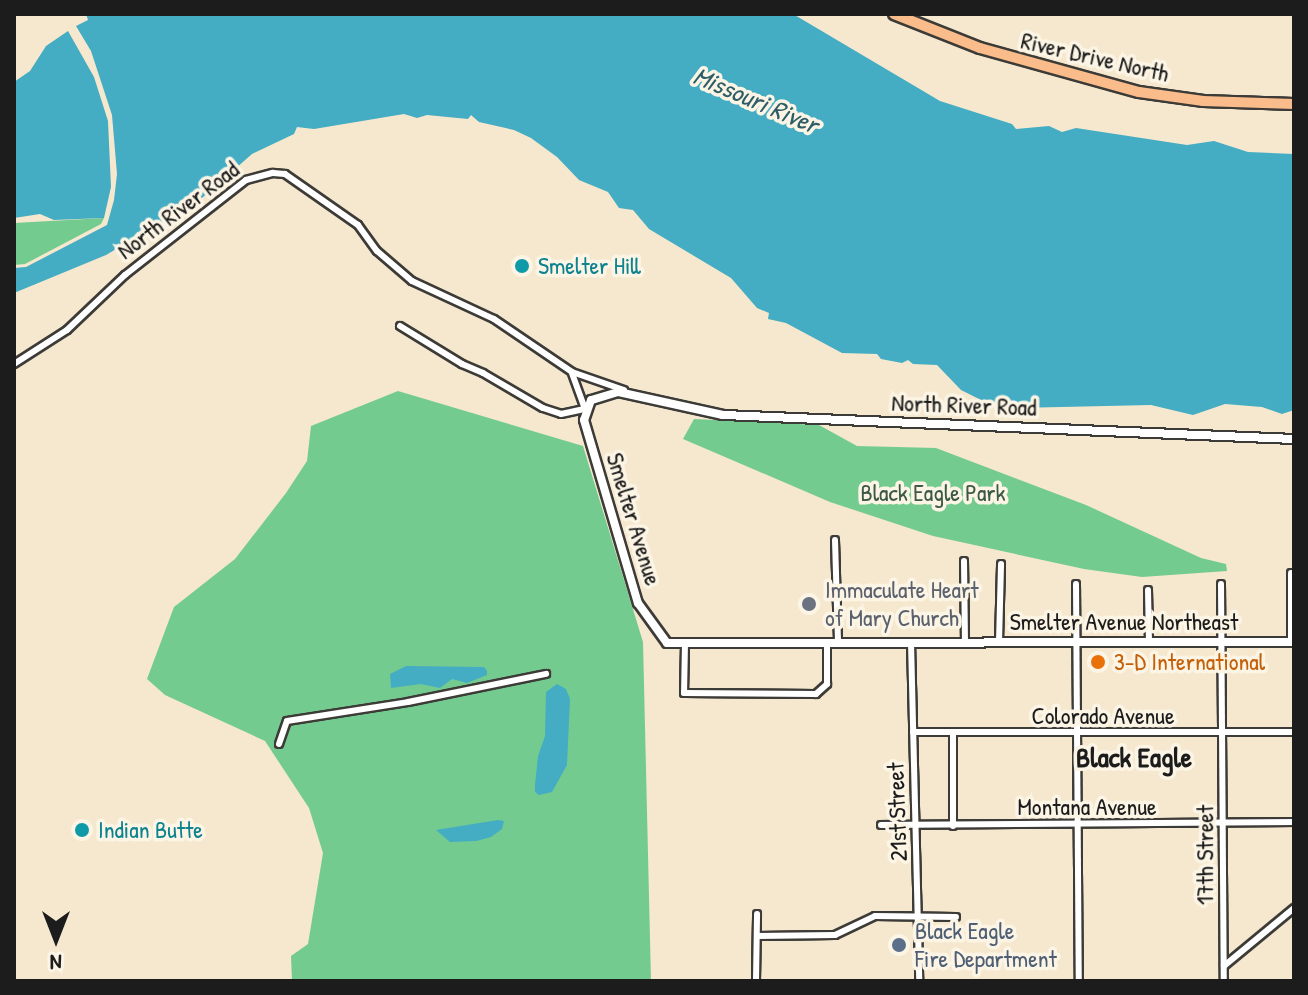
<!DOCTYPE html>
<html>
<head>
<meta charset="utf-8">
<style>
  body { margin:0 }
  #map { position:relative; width:1308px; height:995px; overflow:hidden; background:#f5e8ce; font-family:"Patrick Hand",sans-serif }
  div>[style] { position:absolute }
  .green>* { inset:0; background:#74cb90 }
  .water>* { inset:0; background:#44acc3 }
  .roads { filter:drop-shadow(2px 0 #3d3b37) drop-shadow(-2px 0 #3d3b37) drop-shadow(0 2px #3d3b37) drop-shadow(0 -2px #3d3b37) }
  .minor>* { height:6px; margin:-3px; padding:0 3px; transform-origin:3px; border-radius:3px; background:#fff }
  .tertiary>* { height:8px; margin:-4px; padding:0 4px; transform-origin:4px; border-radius:4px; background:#fff }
  .primary>* { height:10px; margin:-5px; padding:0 5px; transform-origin:5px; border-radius:5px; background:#f9bc8a }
  .dots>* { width:22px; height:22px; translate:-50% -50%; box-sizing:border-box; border:4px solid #fcf5e5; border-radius:50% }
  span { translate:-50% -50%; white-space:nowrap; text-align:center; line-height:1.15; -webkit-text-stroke:7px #fcf5e5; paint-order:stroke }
  .street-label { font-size:24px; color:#1c1c1c }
  .culture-label { font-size:24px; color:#0d838f }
  .left { translate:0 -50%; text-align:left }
  .park-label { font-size:24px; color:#3b5945 }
  .worship-label { font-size:24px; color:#5b616d }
  .food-label { font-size:24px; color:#c56008 }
  .service-label { font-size:24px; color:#4e5e75 }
  .water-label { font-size:26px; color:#2e5d67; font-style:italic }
  .quarter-label { font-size:28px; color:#1c1c1c; font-weight:700 }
  .frame { position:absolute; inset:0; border:16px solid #1c1c1c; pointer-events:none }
  .north { position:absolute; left:16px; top:899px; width:80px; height:80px; -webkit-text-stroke:6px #fcf5e5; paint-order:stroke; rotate:180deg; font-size:22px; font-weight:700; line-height:32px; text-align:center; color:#1c1c1c }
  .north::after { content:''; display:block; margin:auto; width:28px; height:36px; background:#1c1c1c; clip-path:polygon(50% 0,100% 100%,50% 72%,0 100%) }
</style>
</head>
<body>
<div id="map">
  <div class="green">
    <i style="clip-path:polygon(104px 218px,101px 224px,25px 264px,14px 265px,14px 223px)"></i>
    <i style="clip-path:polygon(398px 391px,583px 446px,643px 642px,651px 981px,292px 981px,291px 956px,308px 944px,323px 853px,309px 808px,265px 741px,165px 695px,147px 679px,174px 607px,235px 559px,286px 493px,307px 461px,311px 426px)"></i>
    <i style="clip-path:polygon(694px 419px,819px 425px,857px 446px,936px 448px,1086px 505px,1201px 558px,1226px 564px,1227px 571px,1142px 577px,1084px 569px,933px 536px,830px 502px,683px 439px)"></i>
  </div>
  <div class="water">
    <i style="clip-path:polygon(86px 14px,793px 14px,940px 101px,1012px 124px,1016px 129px,1049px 126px,1062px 132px,1076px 128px,1187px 145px,1214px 141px,1248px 152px,1294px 154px,1294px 410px,1282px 414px,1262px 407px,1225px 404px,1193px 415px,1151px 405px,1015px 408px,985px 402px,961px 390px,937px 365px,913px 364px,908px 360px,902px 363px,881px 359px,877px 354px,842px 353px,786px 323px,768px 319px,769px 313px,757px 308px,731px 278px,649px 229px,633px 210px,619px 208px,608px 192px,579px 180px,557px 157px,531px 138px,514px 130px,479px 122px,471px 115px,468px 119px,427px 115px,417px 118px,404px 114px,314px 129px,297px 127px,294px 134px,252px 154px,178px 219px,150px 238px,147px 233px,137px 232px,135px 238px,106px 255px,14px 293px,14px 268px,26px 267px,107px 225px,114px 200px,117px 174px,112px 115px,91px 51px,76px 26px,88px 20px)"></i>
    <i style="clip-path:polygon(68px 31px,94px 77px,108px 121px,111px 187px,104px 218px,54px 220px,40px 214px,14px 218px,14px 82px,30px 71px,46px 46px)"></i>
    <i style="clip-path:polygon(406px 666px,484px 667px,487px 671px,487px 675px,467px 683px,452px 679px,440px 688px,421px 684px,391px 688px,390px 674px)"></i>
    <i style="clip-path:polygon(557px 684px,566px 689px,570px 699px,567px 765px,552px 792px,539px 795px,535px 792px,535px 785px,538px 756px,545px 736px,546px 692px)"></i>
    <i style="clip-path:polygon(498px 820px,504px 821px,502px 829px,491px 837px,476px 841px,450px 842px,436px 830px)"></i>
  </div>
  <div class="roads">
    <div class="minor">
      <i style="left:400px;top:326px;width:73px;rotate:31.5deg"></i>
      <i style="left:462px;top:364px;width:23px;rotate:23deg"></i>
      <i style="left:483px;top:373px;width:69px;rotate:30.3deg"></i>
      <i style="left:543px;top:408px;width:19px;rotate:18deg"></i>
      <i style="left:561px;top:414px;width:25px;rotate:-12deg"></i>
      <i style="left:585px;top:409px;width:38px;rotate:-110deg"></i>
      <i style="left:14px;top:364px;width:63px;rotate:-32.7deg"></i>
      <i style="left:67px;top:330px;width:80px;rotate:-43.5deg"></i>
      <i style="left:125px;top:275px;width:154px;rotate:-38.1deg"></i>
      <i style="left:246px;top:180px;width:28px;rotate:-15deg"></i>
      <i style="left:273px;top:173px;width:12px;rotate:5deg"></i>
      <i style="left:285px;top:174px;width:89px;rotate:34.9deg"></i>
      <i style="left:358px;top:225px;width:32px;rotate:54deg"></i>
      <i style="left:377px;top:251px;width:46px;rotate:40.6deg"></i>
      <i style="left:412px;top:281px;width:90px;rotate:24.9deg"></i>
      <i style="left:494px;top:319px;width:94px;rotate:34.2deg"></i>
      <i style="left:572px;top:372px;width:55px;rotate:19.1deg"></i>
      <i style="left:835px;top:540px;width:102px;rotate:88.3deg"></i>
      <i style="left:964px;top:561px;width:81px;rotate:89.3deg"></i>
      <i style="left:1291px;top:573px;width:69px;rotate:90deg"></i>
      <i style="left:1076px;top:584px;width:397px;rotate:89.6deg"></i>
      <i style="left:1221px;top:584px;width:397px;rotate:89.6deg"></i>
      <i style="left:1148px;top:590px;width:51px;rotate:88.9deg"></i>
      <i style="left:911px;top:642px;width:339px;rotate:88.6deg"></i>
      <i style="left:999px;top:642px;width:78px;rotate:-88.5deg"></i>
      <i style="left:685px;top:643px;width:50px;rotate:91.1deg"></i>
      <i style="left:684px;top:693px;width:132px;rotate:0.4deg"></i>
      <i style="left:816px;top:694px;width:15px;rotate:-42deg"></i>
      <i style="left:827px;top:684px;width:41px;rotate:-90deg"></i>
      <i style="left:913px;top:732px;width:381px"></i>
      <i style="left:953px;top:733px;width:93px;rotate:90deg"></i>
      <i style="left:279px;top:744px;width:24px;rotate:-71deg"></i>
      <i style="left:287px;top:721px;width:122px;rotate:-8.9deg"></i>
      <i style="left:408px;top:702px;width:141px;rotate:-11.5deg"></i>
      <i style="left:881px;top:825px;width:413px;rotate:-0.4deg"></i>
      <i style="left:757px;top:936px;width:78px;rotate:-0.7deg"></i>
      <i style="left:835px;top:935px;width:44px;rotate:-25.4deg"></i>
      <i style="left:875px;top:916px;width:81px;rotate:0.7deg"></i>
      <i style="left:1224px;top:966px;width:91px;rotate:-39.6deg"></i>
      <i style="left:756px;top:981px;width:67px;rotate:-89.1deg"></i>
    </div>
    <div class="tertiary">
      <i style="left:1294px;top:439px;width:572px;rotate:-177.59deg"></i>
      <i style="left:723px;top:415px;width:107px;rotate:-167.6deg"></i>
      <i style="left:618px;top:392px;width:28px;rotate:163deg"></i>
      <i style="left:591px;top:400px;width:21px;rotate:109deg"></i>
      <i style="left:584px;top:420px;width:191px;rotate:73.6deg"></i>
      <i style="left:638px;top:603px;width:49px;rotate:54.1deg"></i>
      <i style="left:667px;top:643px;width:627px;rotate:-0.09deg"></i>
    </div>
    <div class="primary">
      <i style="left:894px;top:14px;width:92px;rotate:21.6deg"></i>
      <i style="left:980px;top:48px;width:165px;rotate:15.5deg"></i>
      <i style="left:1139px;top:92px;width:65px;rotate:8deg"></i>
      <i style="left:1203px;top:101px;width:91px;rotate:1.9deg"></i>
    </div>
  </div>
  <div class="dots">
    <i style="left:522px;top:266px;background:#0f9aa8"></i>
    <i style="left:809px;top:604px;background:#6b7280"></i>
    <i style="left:1098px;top:662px;background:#e8710a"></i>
    <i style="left:82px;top:830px;background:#0f9aa8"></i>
    <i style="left:899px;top:945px;background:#5c6f8a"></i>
  </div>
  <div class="street-label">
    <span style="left:1095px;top:57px;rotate:13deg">River Drive North</span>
    <span style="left:178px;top:210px;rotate:-37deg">North River Road</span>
    <span style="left:964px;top:405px;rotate:2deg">North River Road</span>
    <span style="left:634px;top:519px;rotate:73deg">Smelter Avenue</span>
    <span style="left:1124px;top:622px">Smelter Avenue Northeast</span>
    <span style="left:1103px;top:716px">Colorado Avenue</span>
    <span style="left:1087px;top:807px">Montana Avenue</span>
    <span style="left:897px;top:812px;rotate:-92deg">21st Street</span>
    <span style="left:1205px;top:855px;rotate:-90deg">17th Street</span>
  </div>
  <div class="culture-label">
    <span class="left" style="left:538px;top:266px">Smelter Hill</span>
    <span class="left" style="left:98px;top:830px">Indian Butte</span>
  </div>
  <div class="park-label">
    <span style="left:933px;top:493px">Black Eagle Park</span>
  </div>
  <div class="worship-label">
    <span class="left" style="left:825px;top:604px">Immaculate Heart<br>of Mary Church</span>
  </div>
  <div class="food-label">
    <span class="left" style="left:1114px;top:662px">3-D International</span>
  </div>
  <div class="service-label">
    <span class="left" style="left:915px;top:945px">Black Eagle<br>Fire Department</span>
  </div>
  <div class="water-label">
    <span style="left:756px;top:100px;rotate:23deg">Missouri River</span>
  </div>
  <div class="quarter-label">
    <span style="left:1134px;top:757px">Black Eagle</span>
  </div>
  <div class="frame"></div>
  <div class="north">N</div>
</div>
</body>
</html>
